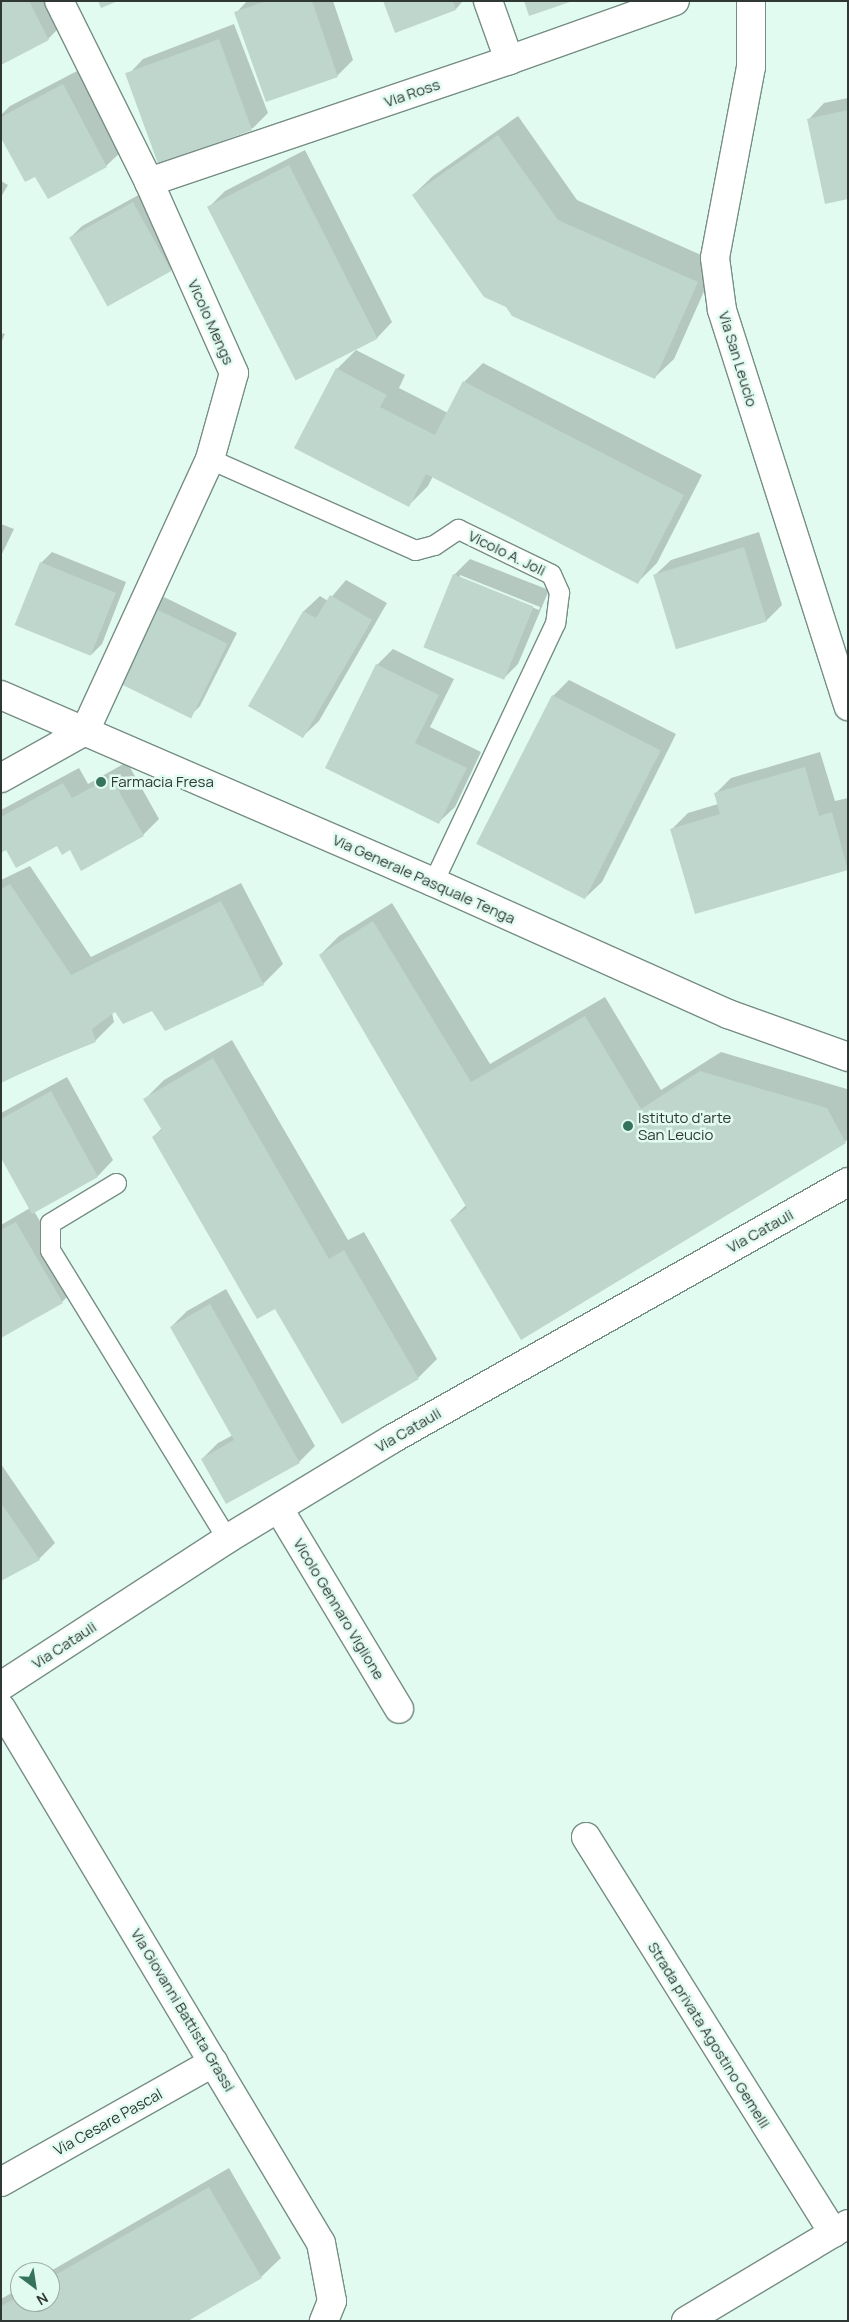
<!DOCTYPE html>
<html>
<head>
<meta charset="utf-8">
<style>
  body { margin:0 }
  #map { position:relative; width:849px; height:2322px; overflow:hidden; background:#e2fbf1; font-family:Manrope,sans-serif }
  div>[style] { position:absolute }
  .shadow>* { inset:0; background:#0003 }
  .building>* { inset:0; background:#bed6cc; transform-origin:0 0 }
  .roads { filter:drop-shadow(1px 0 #778e85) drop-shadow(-1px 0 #778e85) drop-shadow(0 1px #778e85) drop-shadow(0 -1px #778e85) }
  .service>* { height:19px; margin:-9.5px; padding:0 9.5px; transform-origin:9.5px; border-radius:9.5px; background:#fff }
  .minor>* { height:28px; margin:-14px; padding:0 14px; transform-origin:14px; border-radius:14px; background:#fff }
  .tertiary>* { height:28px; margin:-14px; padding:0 14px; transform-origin:14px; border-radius:14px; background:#fff }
  .dots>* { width:14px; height:14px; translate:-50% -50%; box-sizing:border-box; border:2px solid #e2fbf1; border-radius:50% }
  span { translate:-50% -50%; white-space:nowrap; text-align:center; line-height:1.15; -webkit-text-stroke:5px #e2fbf1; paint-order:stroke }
  .street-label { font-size:15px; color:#2f3835 }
  .poi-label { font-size:15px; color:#2f3835 }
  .left { translate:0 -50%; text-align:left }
  .frame { position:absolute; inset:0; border:2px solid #2f3835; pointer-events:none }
  .north { position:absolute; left:10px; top:2262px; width:50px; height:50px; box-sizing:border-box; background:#e2fbf1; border:1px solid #9aada6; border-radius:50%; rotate:149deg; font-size:14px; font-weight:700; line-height:20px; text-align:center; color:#2f3835 }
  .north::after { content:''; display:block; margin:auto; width:18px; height:22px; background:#36735f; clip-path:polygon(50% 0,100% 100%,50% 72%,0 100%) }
</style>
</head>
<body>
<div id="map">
  <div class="shadow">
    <i style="clip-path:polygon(1px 1px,52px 1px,64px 23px,48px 39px)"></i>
    <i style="clip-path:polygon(247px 1px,333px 1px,353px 60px,337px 76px,236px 13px)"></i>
    <i style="clip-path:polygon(384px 1px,463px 1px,456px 9px)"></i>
    <i style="clip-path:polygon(234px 24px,268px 113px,253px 128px,162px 164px,128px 75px,143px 59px)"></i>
    <i style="clip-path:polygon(79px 70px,122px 151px,106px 166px,1px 136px,1px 115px,10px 106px)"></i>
    <i style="clip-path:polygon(848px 98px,848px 198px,809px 119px,824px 103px)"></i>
    <i style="clip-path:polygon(518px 116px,577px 200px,717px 262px,674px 359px,654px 378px,413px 195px,433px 176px)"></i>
    <i style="clip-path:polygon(305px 150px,392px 322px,377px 338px,297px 379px,209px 207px,225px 191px)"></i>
    <i style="clip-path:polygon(1px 181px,8px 185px,1px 197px)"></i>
    <i style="clip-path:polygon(144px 192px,181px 259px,170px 270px,71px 237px,82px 226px)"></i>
    <i style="clip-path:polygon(1px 333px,5px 334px,1px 343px)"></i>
    <i style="clip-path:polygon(356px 350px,405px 375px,399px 388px,448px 413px,464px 382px,483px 363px,702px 475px,657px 563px,638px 582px,433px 476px,428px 486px,408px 506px,337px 369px)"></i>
    <i style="clip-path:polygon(1px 524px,14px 529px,1px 556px)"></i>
    <i style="clip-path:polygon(759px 532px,782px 605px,766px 621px,655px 575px,671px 560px)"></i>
    <i style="clip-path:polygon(52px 552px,126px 582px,102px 644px,91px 655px,41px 563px)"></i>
    <i style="clip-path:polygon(evenodd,470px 559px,549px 590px,518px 664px,503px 679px,454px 575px,470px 559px,460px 575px,540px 607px,539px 610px,460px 578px,460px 575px)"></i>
    <i style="clip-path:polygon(346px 580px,387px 603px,319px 721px,303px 736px,249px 706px,304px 611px,320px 596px,328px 601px)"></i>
    <i style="clip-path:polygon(164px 597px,237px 633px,200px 706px,189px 717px,153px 608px)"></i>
    <i style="clip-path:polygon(393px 649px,454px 679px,430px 727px,481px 752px,455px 807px,439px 822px,377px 665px)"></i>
    <i style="clip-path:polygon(569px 680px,676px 734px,602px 882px,586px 897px,553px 696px)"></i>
    <i style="clip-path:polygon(820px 752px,835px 801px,848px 798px,848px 869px,696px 913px,672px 829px,688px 813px,718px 804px,715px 794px,731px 778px)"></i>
    <i style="clip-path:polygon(127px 762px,159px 819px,143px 835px,70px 848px,57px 844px,7px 848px,1px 851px,1px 810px,79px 768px,88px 784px)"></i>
    <i style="clip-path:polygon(30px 866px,91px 957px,241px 883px,283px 964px,263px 984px,153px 1009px,116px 1010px,112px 1013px,114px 1022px,95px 1041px,1px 1082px,1px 880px)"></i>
    <i style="clip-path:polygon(392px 903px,490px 1064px,605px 997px,661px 1090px,721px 1052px,847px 1089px,848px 1139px,845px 1142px,451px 1220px,466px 1205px,320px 955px,339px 936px)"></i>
    <i style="clip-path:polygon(232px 1040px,348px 1240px,364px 1232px,437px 1359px,418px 1378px,153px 1137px,162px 1128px,145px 1099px,164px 1080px)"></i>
    <i style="clip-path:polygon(67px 1077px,113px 1160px,98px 1176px,34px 1211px,78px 1286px,62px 1302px,1px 1337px,1px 1225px,30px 1208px,1px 1156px,1px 1113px)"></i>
    <i style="clip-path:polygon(226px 1289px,315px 1446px,299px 1462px,202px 1459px,218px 1443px,233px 1435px,171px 1327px,187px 1311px)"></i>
    <i style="clip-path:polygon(1px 1464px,55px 1543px,39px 1559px,1px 1580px)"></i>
    <i style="clip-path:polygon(229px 2168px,281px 2258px,261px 2277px,1px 2321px,1px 2299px,20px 2288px,20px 2302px,50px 2302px,49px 2272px)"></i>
  </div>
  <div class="building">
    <i style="clip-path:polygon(1px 1px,29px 1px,49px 40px,1px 65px)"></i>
    <i style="clip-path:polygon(98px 1px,118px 1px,101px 8px)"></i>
    <i style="clip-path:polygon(267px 1px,312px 1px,338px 77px,266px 102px,234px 12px)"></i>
    <i style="clip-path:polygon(383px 1px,453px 1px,456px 10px,395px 33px)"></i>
    <i style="clip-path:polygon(524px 1px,570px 1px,570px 2px,529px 16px)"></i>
    <i style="left:219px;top:39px;width:97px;height:100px;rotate:70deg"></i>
    <i style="clip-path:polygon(63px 84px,107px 167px,48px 199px,35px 177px,25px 182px,1px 138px,1px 117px)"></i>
    <i style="clip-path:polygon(848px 110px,848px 199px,825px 204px,807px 119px)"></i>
    <i style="clip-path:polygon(498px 135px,558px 220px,698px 282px,655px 379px,512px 316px,506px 307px,484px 297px,412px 195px)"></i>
    <i style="left:289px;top:165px;width:195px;height:92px;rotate:63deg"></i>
    <i style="left:133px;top:202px;width:79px;height:73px;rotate:61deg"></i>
    <i style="clip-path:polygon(336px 368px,387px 395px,380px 407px,435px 435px,463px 381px,684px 495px,638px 584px,426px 474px,409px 507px,294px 448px)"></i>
    <i style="left:744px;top:547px;width:78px;height:95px;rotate:73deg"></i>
    <i style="left:40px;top:562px;width:82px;height:68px;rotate:22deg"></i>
    <i style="left:453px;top:574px;width:87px;height:79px;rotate:22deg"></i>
    <i style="clip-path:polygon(330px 595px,372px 620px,303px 738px,248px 706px,303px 611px,316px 618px)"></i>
    <i style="left:152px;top:607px;width:84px;height:83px;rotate:26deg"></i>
    <i style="clip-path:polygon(376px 664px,439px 695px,415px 743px,467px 768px,439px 824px,325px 768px)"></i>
    <i style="left:552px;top:695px;width:122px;height:167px;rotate:27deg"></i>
    <i style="clip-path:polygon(805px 767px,819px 816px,832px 812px,848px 870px,695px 914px,670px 829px,720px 814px,714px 793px)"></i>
    <i style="clip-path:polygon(111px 777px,144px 836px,81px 871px,70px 850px,62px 855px,57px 846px,16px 868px,6px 850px,1px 853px,1px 817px,63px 783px,72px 798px)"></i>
    <i style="clip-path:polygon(10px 884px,71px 975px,221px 901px,264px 985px,165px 1031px,152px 1011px,123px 1024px,115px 1012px,92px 1029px,96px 1042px,34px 1067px,1px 1083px,1px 889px)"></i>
    <i style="clip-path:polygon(373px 921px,471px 1082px,585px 1016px,641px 1109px,700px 1071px,827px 1108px,846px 1143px,521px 1340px,450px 1220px,467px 1208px,319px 955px)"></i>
    <i style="clip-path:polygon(213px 1058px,329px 1259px,344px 1250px,419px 1379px,342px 1424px,275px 1309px,257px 1319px,152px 1137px,162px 1130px,143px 1099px)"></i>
    <i style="clip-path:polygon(51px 1091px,98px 1177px,32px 1214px,1px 1158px,1px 1119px)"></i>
    <i style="clip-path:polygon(16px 1222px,63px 1303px,1px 1338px,1px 1230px)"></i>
    <i style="clip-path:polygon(210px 1304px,300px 1463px,226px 1504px,201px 1459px,234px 1440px,170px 1327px)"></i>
    <i style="clip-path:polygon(1px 1503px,40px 1560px,1px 1581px)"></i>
    <i style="clip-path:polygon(209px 2187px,262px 2278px,188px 2321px,1px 2321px,1px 2306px,20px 2296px,20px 2302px,50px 2302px,50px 2278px)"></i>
  </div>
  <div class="roads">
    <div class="service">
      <i style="left:210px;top:459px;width:224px;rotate:23.9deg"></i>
      <i style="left:415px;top:550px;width:20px;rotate:-15deg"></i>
      <i style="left:434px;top:545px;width:29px;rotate:-34deg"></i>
      <i style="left:458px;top:529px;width:103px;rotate:25.8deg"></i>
      <i style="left:551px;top:574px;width:20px;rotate:66deg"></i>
      <i style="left:559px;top:592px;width:31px;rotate:97deg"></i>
      <i style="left:555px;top:623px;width:286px;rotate:115.2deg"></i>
      <i style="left:116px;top:1183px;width:77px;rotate:148.8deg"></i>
      <i style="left:50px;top:1223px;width:27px;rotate:90deg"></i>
      <i style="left:50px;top:1250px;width:339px;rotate:58.5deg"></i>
    </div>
    <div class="minor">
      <i style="left:488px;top:1px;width:63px;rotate:70.4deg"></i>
      <i style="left:149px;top:182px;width:380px;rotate:-18.7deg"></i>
      <i style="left:509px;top:60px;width:176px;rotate:-19.6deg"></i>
      <i style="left:1px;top:778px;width:96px;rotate:-29.2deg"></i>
      <i style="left:85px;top:731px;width:299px;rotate:-65.3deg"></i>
      <i style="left:210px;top:459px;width:89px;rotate:-74.4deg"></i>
      <i style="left:234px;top:373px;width:209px;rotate:-114deg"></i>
      <i style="left:149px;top:182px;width:202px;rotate:-116.4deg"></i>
      <i style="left:279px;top:1509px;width:233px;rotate:59deg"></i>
      <i style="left:1px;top:1686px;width:270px;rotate:-33deg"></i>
      <i style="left:227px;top:1539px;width:193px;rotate:-31.2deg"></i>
      <i style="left:392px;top:1439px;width:523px;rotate:-29.41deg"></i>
      <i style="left:1px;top:1708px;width:623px;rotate:59.12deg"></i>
      <i style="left:321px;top:2243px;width:59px;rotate:79.3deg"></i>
      <i style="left:332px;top:2301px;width:22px;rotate:112deg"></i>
      <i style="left:586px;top:1837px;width:467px;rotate:58deg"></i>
      <i style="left:1px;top:2182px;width:244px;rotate:-29.4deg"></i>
      <i style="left:686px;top:2321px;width:189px;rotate:-30.9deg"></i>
    </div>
    <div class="tertiary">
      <i style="left:751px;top:1px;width:66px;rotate:90deg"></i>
      <i style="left:751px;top:67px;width:194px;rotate:100.7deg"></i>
      <i style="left:715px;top:258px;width:52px;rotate:82.3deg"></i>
      <i style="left:722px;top:310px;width:416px;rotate:72.3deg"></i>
      <i style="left:1px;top:695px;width:471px;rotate:23.4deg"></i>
      <i style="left:433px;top:882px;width:323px;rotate:24.1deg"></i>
      <i style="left:728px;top:1014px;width:127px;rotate:19.7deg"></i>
    </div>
  </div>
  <div class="dots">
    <i style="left:101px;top:782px;background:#36735f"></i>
    <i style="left:628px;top:1126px;background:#36735f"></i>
  </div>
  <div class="street-label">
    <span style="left:412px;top:93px;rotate:-19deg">Via Ross</span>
    <span style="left:211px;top:322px;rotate:66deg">Vicolo Mengs</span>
    <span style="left:738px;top:359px;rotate:73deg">Via San Leucio</span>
    <span style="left:507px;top:553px;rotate:26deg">Vicolo A. Joli</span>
    <span style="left:424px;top:879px;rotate:24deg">Via Generale Pasquale Tenga</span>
    <span style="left:760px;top:1231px;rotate:-29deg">Via Catauli</span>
    <span style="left:408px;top:1430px;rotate:-30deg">Via Catauli</span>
    <span style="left:339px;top:1609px;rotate:59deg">Vicolo Gennaro Viglione</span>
    <span style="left:64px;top:1645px;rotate:-33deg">Via Catauli</span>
    <span style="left:183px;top:2010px;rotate:59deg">Via Giovanni Battista Grassi</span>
    <span style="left:709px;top:2035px;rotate:58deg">Strada privata Agostino Gemelli</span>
    <span style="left:108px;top:2122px;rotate:-29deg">Via Cesare Pascal</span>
  </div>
  <div class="poi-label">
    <span class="left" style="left:111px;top:782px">Farmacia Fresa</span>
    <span class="left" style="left:638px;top:1126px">Istituto d'arte<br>San Leucio</span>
  </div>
  <div class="frame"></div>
  <div class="north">N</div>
</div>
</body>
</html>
